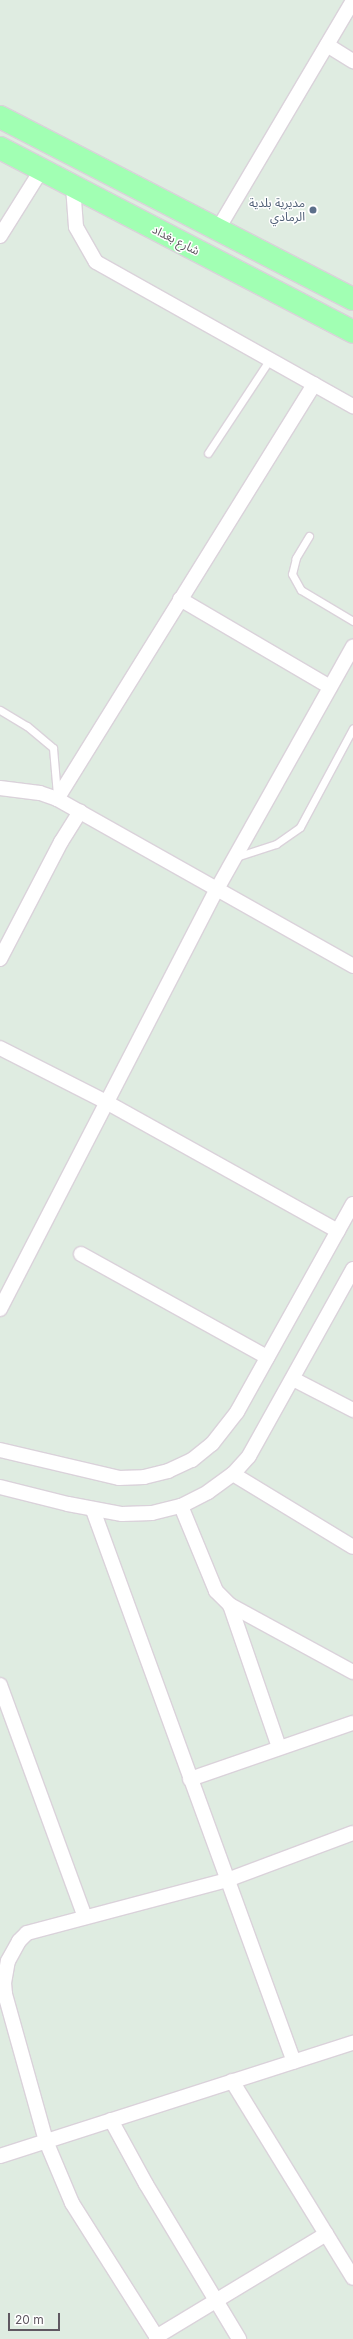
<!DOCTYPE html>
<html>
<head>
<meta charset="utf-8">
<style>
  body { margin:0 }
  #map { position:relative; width:353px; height:2339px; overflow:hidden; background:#dfece1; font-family:Inter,"Noto Sans Arabic",sans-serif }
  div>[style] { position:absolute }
  .roads { filter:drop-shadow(1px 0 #dad2da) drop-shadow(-1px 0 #dad2da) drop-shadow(0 1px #dad2da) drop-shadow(0 -1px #dad2da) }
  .lane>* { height:7px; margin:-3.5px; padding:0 3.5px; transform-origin:3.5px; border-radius:3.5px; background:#fff }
  .street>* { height:14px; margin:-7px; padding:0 7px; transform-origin:7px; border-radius:7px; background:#fff }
  .primary>* { height:22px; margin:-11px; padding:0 11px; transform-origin:11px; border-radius:11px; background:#a1ffb3 }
  .dots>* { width:11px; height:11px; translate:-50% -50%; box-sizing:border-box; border:2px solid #fff; border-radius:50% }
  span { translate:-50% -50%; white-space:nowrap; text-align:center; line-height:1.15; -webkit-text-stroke:3px #fff; paint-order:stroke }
  .service-label { font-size:12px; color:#4e5e75 }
  .right { translate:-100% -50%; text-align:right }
  .street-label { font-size:12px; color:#605861 }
  .scale { position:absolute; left:8px; top:2313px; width:52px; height:18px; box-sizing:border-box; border:2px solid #605861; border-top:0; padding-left:5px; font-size:12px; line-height:14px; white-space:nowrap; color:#605861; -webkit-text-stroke:3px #fff; paint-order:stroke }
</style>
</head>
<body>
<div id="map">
  <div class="roads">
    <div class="lane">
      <i style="left:208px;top:453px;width:113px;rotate:-56.6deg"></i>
      <i style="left:309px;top:536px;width:26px;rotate:121deg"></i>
      <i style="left:296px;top:558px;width:16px;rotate:104deg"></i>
      <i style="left:292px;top:574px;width:18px;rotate:61deg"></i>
      <i style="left:301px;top:590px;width:61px;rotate:30.8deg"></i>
      <i style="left:0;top:710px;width:31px;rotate:31deg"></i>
      <i style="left:27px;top:726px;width:34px;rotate:40deg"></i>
      <i style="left:53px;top:748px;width:47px;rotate:85.1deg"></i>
      <i style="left:236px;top:857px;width:42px;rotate:-18deg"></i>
      <i style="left:276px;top:844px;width:29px;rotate:-35deg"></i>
      <i style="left:300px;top:827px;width:112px;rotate:-61.8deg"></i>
    </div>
    <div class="street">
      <i style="left:327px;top:45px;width:31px;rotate:32deg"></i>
      <i style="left:73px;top:186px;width:41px;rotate:85.8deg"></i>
      <i style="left:76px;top:227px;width:40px;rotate:60.3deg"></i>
      <i style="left:96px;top:262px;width:295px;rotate:29.3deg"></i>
      <i style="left:218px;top:229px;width:265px;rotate:-59.4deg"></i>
      <i style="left:0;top:236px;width:79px;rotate:-57.9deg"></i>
      <i style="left:180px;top:599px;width:174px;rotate:30.4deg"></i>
      <i style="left:0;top:788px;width:40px;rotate:7.1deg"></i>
      <i style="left:40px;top:793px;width:18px;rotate:19deg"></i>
      <i style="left:57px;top:799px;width:340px;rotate:29.4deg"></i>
      <i style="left:57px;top:799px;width:488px;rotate:-58.2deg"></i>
      <i style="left:0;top:959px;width:132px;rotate:-62.5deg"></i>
      <i style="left:61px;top:842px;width:36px;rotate:-58deg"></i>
      <i style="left:0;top:1048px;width:121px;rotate:27deg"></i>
      <i style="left:108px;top:1103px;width:263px;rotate:29.1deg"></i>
      <i style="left:81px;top:1254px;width:213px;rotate:29deg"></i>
      <i style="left:0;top:1309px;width:473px;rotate:-62.7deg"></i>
      <i style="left:217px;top:889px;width:278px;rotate:-60.7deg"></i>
      <i style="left:293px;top:1379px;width:68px;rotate:27.3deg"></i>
      <i style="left:0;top:1450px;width:122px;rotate:13.2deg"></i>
      <i style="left:119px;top:1478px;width:25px;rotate:-2deg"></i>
      <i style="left:144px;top:1477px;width:25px;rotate:-14deg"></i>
      <i style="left:168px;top:1471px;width:26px;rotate:-25deg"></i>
      <i style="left:192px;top:1460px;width:26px;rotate:-39deg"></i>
      <i style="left:212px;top:1444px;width:41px;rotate:-52deg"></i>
      <i style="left:237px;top:1412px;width:238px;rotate:-60.9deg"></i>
      <i style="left:233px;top:1474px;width:140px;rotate:31.3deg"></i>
      <i style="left:0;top:1487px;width:70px;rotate:14deg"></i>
      <i style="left:68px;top:1504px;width:55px;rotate:10.5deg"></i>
      <i style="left:122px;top:1514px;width:30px;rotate:-2deg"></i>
      <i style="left:152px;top:1513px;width:30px;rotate:-14deg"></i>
      <i style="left:181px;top:1506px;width:30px;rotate:-27deg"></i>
      <i style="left:208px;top:1492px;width:31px;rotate:-36deg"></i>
      <i style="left:233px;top:1474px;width:24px;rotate:-48deg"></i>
      <i style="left:249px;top:1456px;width:214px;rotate:-60.9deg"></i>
      <i style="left:181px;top:1506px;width:92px;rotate:67.6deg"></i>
      <i style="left:216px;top:1591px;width:20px;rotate:45deg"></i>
      <i style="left:230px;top:1605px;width:140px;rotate:28.6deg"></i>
      <i style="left:93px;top:1510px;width:587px;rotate:69.99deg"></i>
      <i style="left:230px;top:1605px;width:150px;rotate:71deg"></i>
      <i style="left:0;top:1685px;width:247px;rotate:69.9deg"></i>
      <i style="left:190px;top:1779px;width:172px;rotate:-19deg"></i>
      <i style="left:232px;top:2081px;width:231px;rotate:58.4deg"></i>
      <i style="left:111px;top:2120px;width:73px;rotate:61.3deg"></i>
      <i style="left:146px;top:2184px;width:181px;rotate:59deg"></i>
      <i style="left:0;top:2156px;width:371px;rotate:-17.8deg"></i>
      <i style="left:156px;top:2337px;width:199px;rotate:-31.2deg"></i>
      <i style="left:158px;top:2339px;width:161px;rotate:-122.3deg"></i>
      <i style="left:72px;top:2203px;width:67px;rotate:-112.8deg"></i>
      <i style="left:46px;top:2141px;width:153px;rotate:-105.6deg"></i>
      <i style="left:5px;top:1994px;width:11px;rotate:-95deg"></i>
      <i style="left:4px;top:1983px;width:22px;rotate:-80deg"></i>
      <i style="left:8px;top:1961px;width:23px;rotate:-61deg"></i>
      <i style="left:19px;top:1941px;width:11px;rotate:-45deg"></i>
      <i style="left:27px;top:1933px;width:207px;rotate:-14.8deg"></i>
      <i style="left:227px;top:1880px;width:134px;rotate:-20.5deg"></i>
    </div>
    <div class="primary">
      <i style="left:0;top:117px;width:397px;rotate:27.3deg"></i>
      <i style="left:0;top:148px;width:398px;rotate:27.5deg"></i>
    </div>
  </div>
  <div class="dots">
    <i style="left:313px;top:210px;background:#5c6f8a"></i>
  </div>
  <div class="service-label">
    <span class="right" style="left:305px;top:210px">مديرية بلدية<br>الرمادي</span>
  </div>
  <div class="street-label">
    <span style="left:176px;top:240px;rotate:27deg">شارع بغداد</span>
  </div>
  <div class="scale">20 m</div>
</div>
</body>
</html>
